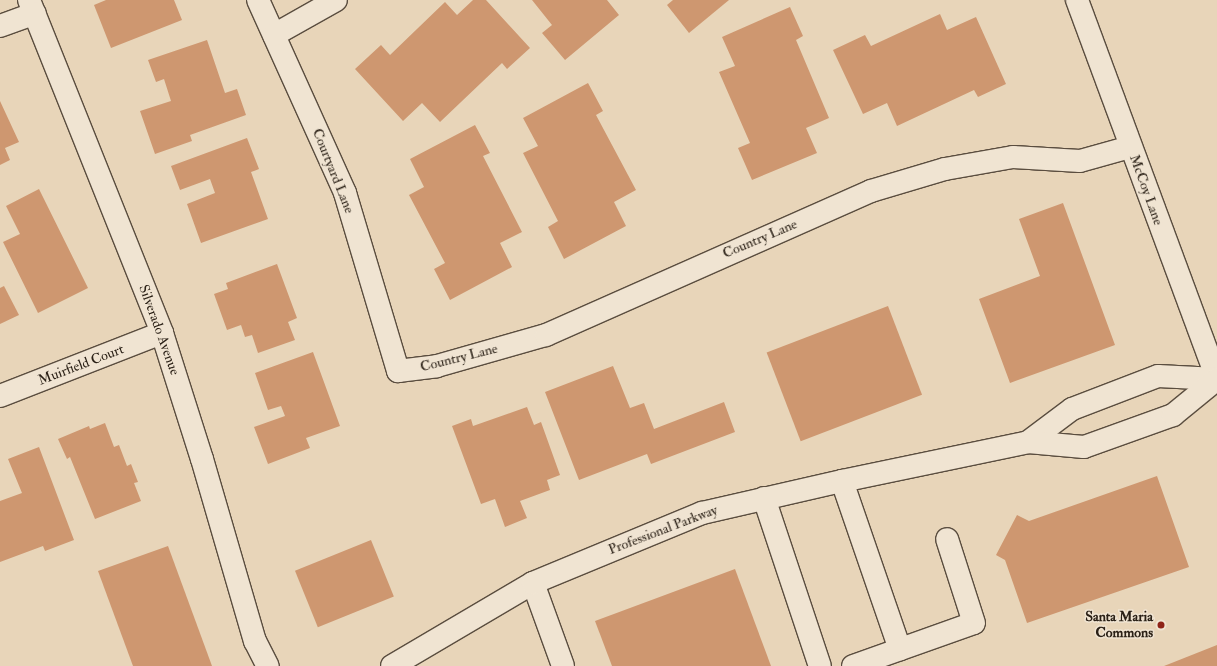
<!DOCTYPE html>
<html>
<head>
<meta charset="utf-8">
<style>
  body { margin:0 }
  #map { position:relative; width:1217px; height:666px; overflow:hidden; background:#e8d5b9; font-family:"IM FELL Double Pica",serif }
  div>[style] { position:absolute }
  .building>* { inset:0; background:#ce9770; transform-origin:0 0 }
  .roads { filter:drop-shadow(1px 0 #5a4d3f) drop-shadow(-1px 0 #5a4d3f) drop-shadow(0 1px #5a4d3f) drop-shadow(0 -1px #5a4d3f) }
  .minor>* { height:22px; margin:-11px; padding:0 11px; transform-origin:11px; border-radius:11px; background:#f0e4d2 }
  .dots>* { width:11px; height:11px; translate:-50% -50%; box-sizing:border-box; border:2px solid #f0e4d2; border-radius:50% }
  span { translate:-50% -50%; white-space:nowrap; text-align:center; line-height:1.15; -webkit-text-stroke:3px #f0e4d2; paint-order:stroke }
  .street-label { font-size:14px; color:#2a2016 }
  .poi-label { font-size:14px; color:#2a2016; font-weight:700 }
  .right { translate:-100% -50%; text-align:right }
</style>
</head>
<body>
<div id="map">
  <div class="building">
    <i style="clip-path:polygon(106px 0,174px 0,182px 20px,111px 48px,94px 5px)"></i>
    <i style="clip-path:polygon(473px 0,486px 0,530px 48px,507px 69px,502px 63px,440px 122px,422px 103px,403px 121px,355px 69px,381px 45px,390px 55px,445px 2px,457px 15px)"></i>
    <i style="clip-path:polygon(532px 0,607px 0,619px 15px,565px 60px,542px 33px,552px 25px)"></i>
    <i style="clip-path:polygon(673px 0,729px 0,689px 33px,667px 5px)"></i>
    <i style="clip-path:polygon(790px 7px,803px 36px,796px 40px,829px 118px,806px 128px,817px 153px,752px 180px,738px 148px,750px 143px,719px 72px,735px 66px,722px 37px)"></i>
    <i style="clip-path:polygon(940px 14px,947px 30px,976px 17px,1006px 84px,978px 97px,974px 90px,897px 126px,887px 103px,863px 114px,833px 50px,865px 35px,871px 46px)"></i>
    <i style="clip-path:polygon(207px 40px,225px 93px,237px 89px,246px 115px,190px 135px,192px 141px,155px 154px,140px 111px,171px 101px,164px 79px,156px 82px,148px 60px)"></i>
    <i style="clip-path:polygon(588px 83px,603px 111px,596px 115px,636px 190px,614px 202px,626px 226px,564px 259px,548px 227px,558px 221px,523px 153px,538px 146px,523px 118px)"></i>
    <i style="clip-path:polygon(0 101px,19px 142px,5px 148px,10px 160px,0 165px)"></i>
    <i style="clip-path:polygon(475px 125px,490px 153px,483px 156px,522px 232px,500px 243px,512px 267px,450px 300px,434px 269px,445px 263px,409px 195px,424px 187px,410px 159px)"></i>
    <i style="clip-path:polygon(247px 138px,259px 169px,251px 172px,268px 219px,201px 243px,187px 204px,215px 193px,210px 179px,180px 190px,171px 166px)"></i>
    <i style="clip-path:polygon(39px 189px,88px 288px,38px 313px,3px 242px,20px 234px,6px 206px)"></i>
    <i style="clip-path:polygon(1063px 203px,1115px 345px,1010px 383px,979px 299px,1040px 276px,1019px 219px)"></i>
    <i style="clip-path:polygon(277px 264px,297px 318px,288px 322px,295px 340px,258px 353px,252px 335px,245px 337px,241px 325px,227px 330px,214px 294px,228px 289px,226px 283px)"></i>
    <i style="clip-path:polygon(4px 286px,19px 315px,0 324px,0 288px)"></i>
    <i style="left:888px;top:306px;width:95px;height:130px;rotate:69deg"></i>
    <i style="clip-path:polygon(313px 352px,340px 426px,306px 438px,310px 448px,268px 464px,254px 427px,285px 416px,281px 406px,268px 410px,255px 373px)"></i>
    <i style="clip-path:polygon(613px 366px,630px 408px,644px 403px,654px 429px,724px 402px,735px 432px,651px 464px,647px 454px,579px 480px,545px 392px)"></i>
    <i style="clip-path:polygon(527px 407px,534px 425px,541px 422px,560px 475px,547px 480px,550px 490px,520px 501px,527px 518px,505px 527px,495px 499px,481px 504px,452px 426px,471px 419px,473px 426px)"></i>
    <i style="clip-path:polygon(105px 423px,114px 447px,119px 445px,127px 466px,131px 464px,138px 482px,134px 483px,141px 501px,95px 519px,70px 457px,67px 459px,58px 439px,89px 426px,90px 429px)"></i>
    <i style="clip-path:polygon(39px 447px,74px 540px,45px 551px,43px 546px,0 562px,0 501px,22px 493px,8px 459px)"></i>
    <i style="clip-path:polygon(1157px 476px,1189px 567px,1027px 623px,1005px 560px,996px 555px,1017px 515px,1029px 521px)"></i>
    <i style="left:371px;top:540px;width:61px;height:82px;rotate:68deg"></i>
    <i style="clip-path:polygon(168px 546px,212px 666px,133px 666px,98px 571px)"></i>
    <i style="clip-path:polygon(735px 569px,771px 666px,612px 666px,595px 621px)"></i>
    <i style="clip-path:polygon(1217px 645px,1217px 666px,1164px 666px)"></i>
  </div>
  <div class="roads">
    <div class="minor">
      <i style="left:29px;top:0;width:359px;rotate:68.2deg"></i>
      <i style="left:162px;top:333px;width:132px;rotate:72.4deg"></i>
      <i style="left:202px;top:459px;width:190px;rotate:73.8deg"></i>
      <i style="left:255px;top:641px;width:28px;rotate:63deg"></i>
      <i style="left:258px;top:0;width:212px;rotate:65.7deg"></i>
      <i style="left:345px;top:193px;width:186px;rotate:73.4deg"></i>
      <i style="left:398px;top:371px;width:39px;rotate:-7deg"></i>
      <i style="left:437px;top:366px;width:113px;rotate:-15.9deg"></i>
      <i style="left:546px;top:335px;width:355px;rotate:-23.9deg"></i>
      <i style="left:871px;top:191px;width:77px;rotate:-16.6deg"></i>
      <i style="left:945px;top:169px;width:69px;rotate:-10deg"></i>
      <i style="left:1013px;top:157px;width:67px;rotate:3.4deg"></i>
      <i style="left:1080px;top:161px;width:52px;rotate:-15.6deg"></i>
      <i style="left:1077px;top:0;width:404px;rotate:69.7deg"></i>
      <i style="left:0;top:26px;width:37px;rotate:-20deg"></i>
      <i style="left:274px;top:35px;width:71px;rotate:-29.4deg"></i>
      <i style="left:0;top:396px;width:174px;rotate:-21.3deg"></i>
      <i style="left:1028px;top:442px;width:55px;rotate:-36.9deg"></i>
      <i style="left:1072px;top:409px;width:92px;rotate:-21deg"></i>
      <i style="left:1158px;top:376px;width:59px;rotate:2.9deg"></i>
      <i style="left:842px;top:481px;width:178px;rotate:71deg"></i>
      <i style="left:764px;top:498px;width:177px;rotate:71.6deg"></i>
      <i style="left:533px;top:583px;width:88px;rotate:70.1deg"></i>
      <i style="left:392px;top:666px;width:164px;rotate:-30.5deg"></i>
      <i style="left:533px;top:583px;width:183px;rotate:-22.5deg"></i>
      <i style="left:702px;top:513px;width:144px;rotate:-12.9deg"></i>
      <i style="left:842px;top:481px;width:190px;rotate:-11.8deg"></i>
      <i style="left:1028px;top:442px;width:56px;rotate:5.1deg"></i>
      <i style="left:1084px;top:447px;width:95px;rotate:-19.8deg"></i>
      <i style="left:1173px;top:415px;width:57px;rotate:-39.3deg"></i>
      <i style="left:853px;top:666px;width:128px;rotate:-19.6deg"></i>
      <i style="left:974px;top:623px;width:88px;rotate:-107.8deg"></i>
    </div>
  </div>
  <div class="dots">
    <i style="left:1161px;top:625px;background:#8f2418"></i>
  </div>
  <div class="street-label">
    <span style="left:333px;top:171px;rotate:68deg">Courtyard Lane</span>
    <span style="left:1146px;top:190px;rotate:70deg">McCoy Lane</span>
    <span style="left:760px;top:239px;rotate:-23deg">Country Lane</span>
    <span style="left:159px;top:330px;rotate:70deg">Silverado Avenue</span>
    <span style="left:459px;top:358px;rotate:-14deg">Country Lane</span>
    <span style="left:81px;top:365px;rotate:-21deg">Muirfield Court</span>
    <span style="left:663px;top:530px;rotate:-21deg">Professional Parkway</span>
  </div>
  <div class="poi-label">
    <span class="right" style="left:1153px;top:625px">Santa Maria<br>Commons</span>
  </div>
</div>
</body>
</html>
